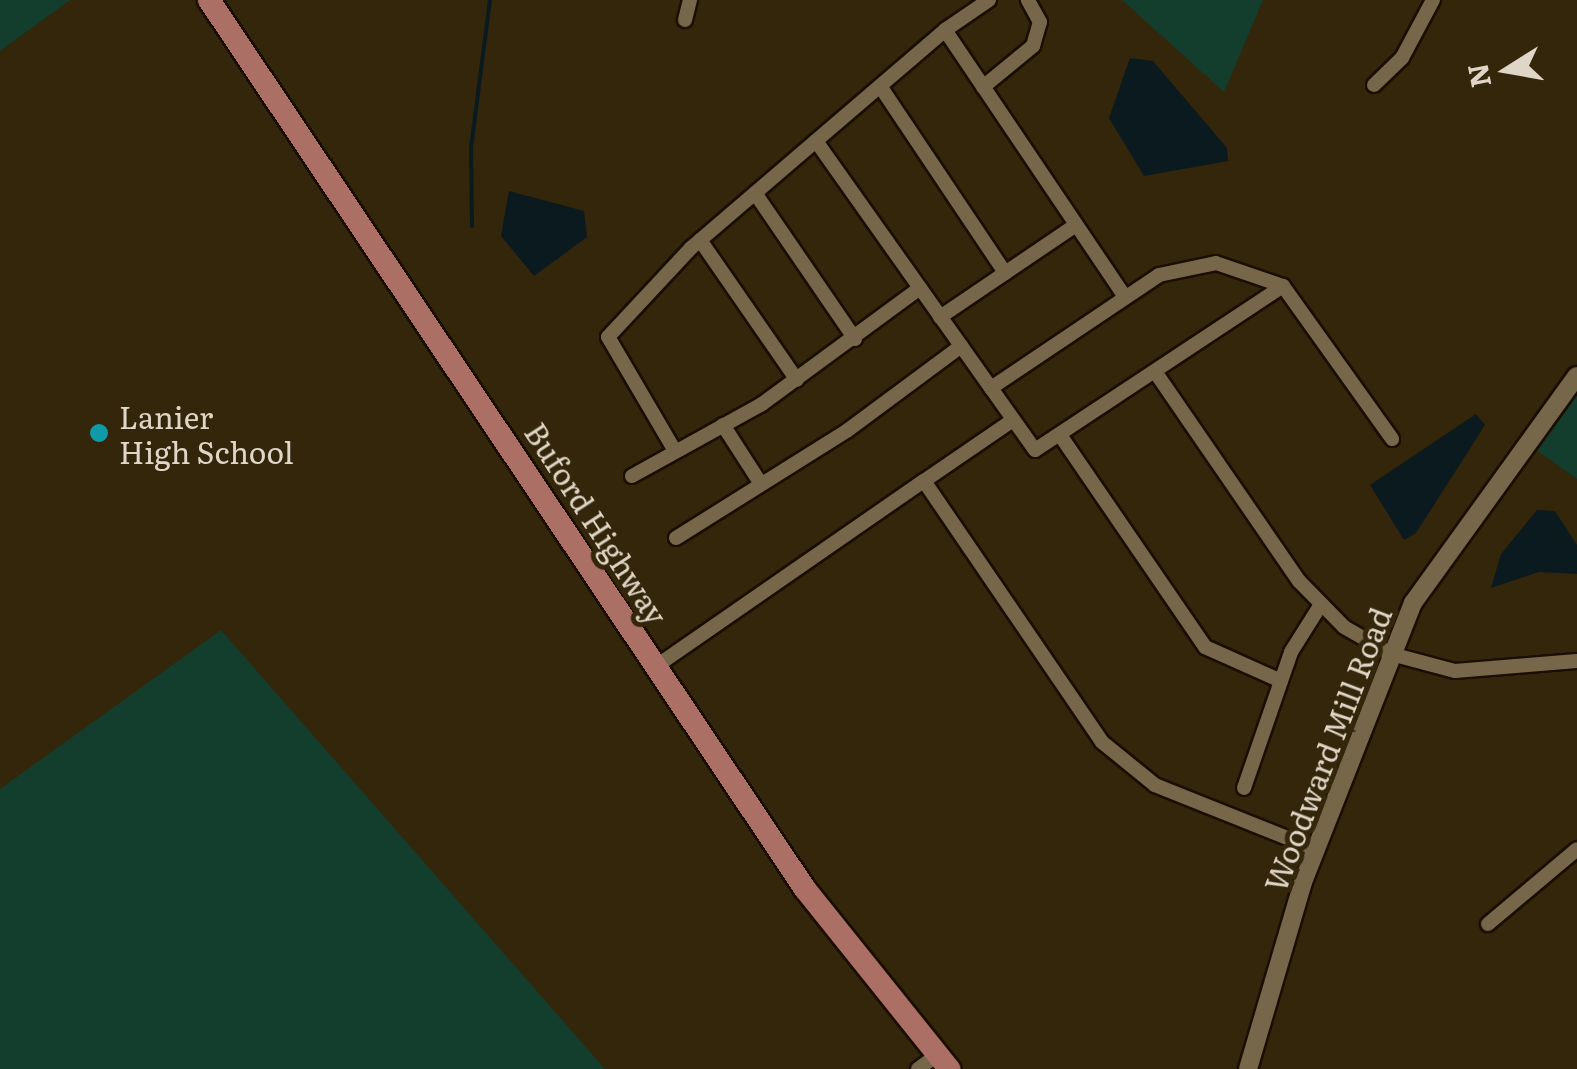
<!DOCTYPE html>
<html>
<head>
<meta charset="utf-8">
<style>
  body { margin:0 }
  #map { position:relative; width:1577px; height:1069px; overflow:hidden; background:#33260b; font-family:Literata,serif }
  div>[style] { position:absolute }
  .green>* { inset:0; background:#133e2d }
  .water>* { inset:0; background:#0b1a1e }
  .stream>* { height:4px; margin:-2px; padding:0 2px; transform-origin:2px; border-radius:2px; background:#0b1a1e }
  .roads { filter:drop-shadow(2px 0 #1a0e00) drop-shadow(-2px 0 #1a0e00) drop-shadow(0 2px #1a0e00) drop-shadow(0 -2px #1a0e00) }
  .minor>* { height:14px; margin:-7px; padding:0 7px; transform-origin:7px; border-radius:7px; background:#76674b }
  .tertiary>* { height:18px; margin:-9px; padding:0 9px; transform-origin:9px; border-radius:9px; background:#76674b }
  .primary>* { height:22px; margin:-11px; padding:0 11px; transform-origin:11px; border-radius:11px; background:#ab6f66 }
  .dots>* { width:28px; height:28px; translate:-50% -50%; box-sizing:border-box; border:5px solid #33260b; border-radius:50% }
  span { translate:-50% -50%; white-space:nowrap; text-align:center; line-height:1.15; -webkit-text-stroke:10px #33260b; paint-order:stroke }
  .poi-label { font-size:30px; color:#dfd6c7 }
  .left { translate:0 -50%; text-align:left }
  .street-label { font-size:30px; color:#dfd6c7 }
  .north { position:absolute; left:1457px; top:20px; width:100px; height:100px; -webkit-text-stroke:8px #33260b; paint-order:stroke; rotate:259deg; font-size:28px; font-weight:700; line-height:40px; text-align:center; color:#dfd6c7 }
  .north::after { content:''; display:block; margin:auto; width:35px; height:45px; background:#dfd6c7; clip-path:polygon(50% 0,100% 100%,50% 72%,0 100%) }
</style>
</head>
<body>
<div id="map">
  <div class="green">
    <i style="clip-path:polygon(0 0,70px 0,0 51px)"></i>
    <i style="clip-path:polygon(1122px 0,1263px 0,1224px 92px)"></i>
    <i style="clip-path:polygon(1577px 389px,1577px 479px,1535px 449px)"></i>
    <i style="clip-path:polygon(221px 630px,605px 1069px,0 1069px,0 789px)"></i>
  </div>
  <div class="water">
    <i style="clip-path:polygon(1130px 58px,1153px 61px,1227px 148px,1228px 161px,1144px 176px,1109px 118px)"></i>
    <i style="clip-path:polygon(509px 191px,584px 211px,587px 237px,534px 276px,501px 236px)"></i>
    <i style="clip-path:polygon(1476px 414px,1485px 425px,1416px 533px,1404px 540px,1370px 485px)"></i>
    <i style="clip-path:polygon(1537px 510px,1555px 511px,1577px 545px,1577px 574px,1539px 572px,1491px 588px,1501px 554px)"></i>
  </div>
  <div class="stream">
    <i style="left:472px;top:226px;width:78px;rotate:-90.7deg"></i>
    <i style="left:471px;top:148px;width:149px;rotate:-82.7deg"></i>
  </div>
  <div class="roads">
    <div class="minor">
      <i style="left:989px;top:0;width:53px;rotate:145.7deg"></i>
      <i style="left:945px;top:30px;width:320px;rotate:56deg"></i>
      <i style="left:685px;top:20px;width:21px;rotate:-76deg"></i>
      <i style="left:1374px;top:85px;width:39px;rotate:-44deg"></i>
      <i style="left:1402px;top:58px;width:66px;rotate:-61.9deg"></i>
      <i style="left:880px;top:86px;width:225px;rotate:56.2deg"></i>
      <i style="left:983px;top:87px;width:65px;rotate:-39.4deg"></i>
      <i style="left:1033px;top:46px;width:25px;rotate:-74deg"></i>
      <i style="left:1040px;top:22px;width:25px;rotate:-119deg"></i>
      <i style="left:816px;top:141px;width:303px;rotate:54.7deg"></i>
      <i style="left:755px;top:193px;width:177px;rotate:55.6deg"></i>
      <i style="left:700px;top:240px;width:170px;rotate:55.3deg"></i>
      <i style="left:1216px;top:263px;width:71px;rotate:18.9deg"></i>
      <i style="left:1283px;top:286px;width:297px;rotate:146.5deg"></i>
      <i style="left:1035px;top:450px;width:76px;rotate:-125.4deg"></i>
      <i style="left:991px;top:388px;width:202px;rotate:-33.9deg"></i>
      <i style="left:1159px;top:275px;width:58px;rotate:-11.9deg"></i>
      <i style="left:1283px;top:286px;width:188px;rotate:54.5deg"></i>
      <i style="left:940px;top:317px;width:164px;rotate:-34.1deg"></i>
      <i style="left:1156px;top:373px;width:252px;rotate:55.5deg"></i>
      <i style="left:1299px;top:581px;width:64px;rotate:45.6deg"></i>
      <i style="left:1344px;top:627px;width:54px;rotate:29.9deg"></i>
      <i style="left:1391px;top:654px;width:66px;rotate:14.9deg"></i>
      <i style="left:1455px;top:671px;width:122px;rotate:-4.7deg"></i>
      <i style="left:1013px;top:420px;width:108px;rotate:145.6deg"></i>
      <i style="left:924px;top:481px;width:316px;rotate:55.7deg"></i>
      <i style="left:1102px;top:742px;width:68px;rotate:39.1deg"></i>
      <i style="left:1155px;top:785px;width:172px;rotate:21.8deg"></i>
      <i style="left:723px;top:425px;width:70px;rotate:57.2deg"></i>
      <i style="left:1060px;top:435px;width:257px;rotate:55.6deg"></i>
      <i style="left:1205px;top:647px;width:83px;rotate:24.1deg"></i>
      <i style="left:675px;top:451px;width:132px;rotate:-120.4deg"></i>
      <i style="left:608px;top:337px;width:122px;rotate:-47deg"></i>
      <i style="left:691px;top:248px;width:335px;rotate:-40.6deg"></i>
      <i style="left:632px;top:476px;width:149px;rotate:-29deg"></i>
      <i style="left:762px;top:404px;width:196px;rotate:-36.3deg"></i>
      <i style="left:676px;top:538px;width:203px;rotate:-32.1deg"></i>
      <i style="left:848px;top:430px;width:141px;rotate:-36.6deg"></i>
      <i style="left:655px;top:667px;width:327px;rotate:-34.7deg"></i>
      <i style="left:1244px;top:788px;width:144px;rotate:-70.9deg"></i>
      <i style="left:1291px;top:652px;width:54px;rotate:-57.8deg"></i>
      <i style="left:1488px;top:924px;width:116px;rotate:-40.1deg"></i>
      <i style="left:918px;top:1069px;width:24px;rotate:-36deg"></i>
    </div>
    <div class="tertiary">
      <i style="left:1248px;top:1069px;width:195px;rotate:-73.6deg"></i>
      <i style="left:1303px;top:882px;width:300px;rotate:-68.5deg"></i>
      <i style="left:1413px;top:603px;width:280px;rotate:-54.2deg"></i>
    </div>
    <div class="primary">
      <i style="left:209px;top:0;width:1070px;rotate:56.16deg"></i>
      <i style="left:805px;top:889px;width:231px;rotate:51.3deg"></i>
    </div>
  </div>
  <div class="dots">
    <i style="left:99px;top:433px;background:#0f9aa8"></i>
  </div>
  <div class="poi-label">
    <span class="left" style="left:119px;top:433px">Lanier<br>High School</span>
  </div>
  <div class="street-label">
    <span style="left:597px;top:523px;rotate:57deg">Buford Highway</span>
    <span style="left:1327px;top:749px;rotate:-69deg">Woodward Mill Road</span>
  </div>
  <div class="north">N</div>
</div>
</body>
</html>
